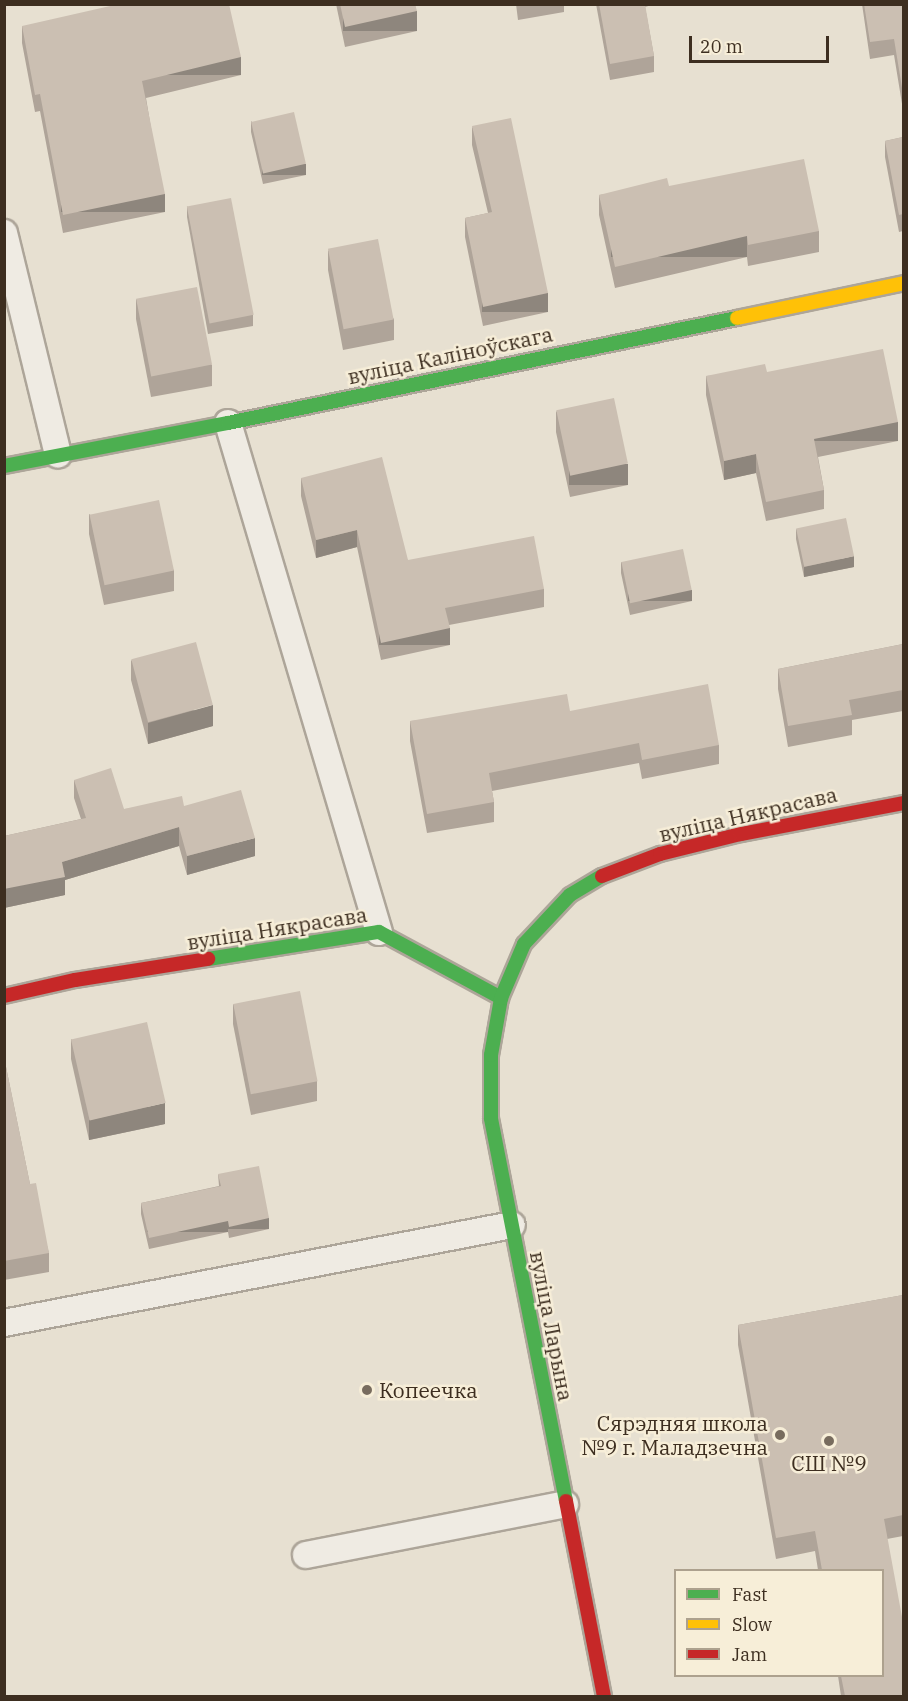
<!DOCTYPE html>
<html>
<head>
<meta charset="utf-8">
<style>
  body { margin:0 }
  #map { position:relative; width:908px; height:1701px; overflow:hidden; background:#e7e0d1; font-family:"IBM Plex Serif",serif }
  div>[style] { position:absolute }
  .roads { filter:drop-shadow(2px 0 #ada599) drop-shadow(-2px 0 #ada599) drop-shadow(0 2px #ada599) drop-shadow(0 -2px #ada599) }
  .lane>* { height:26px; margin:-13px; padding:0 13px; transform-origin:13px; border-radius:13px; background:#efebe3 }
  .fast>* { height:14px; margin:-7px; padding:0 7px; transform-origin:7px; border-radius:7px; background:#4caf50 }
  .slow>* { height:14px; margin:-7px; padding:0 7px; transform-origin:7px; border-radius:7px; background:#ffc107 }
  .jam>* { height:14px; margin:-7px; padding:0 7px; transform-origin:7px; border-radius:7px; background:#c62828 }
  .wall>* { inset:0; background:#afa499 }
  .shaded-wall>* { inset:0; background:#8e867d; transform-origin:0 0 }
  .building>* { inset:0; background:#cbbfb2; transform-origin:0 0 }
  .dots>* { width:16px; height:16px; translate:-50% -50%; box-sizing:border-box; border:3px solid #f7eed8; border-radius:50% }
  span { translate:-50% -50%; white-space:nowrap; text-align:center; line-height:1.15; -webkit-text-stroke:5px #f7eed8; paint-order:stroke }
  .street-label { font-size:21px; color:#3d2e20 }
  .poi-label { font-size:21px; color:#3d2e20 }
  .left { translate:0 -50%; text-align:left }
  .right { translate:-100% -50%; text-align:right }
  .frame { position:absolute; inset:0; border:6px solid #3d2e20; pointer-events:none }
  .legend { position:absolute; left:674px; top:1569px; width:210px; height:108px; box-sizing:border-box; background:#f7eed8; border:2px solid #ada18e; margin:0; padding:8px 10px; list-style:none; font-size:18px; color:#3d2e20 }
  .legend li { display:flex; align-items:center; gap:12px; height:30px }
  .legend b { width:30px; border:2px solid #ada18e }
  .scale { position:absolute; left:689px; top:36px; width:140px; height:27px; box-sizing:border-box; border:3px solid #3d2e20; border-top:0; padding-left:8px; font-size:18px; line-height:21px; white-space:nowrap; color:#3d2e20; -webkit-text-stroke:4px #f7eed8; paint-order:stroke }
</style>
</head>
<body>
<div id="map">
  <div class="roads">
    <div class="lane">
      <i style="left:4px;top:233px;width:228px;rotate:76.3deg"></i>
      <i style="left:228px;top:423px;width:531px;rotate:73.48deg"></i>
      <i style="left:4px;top:1323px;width:517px;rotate:-10.92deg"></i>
      <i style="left:306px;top:1555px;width:264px;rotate:-11.1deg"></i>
    </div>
    <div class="fast">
      <i style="left:4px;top:466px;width:228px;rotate:-10.9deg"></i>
      <i style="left:228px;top:423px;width:520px;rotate:-11.66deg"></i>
      <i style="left:208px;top:959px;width:173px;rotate:-9deg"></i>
      <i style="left:379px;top:932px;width:139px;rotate:28.4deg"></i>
      <i style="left:566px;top:1501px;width:390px;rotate:-101.1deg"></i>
      <i style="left:491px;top:1118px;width:63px;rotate:-90deg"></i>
      <i style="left:491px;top:1055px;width:58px;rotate:-80deg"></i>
      <i style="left:501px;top:998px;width:59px;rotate:-66.9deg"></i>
      <i style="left:524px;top:944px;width:67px;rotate:-46.8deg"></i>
      <i style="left:570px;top:895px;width:37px;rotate:-31deg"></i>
    </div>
    <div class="slow">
      <i style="left:737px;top:318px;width:171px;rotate:-11.8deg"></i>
    </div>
    <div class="jam">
      <i style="left:602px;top:876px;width:62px;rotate:-20.8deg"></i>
      <i style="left:660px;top:854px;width:83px;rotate:-13.9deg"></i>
      <i style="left:741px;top:834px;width:166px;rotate:-10.8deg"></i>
      <i style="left:4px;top:996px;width:73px;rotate:-12.7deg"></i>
      <i style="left:75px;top:980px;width:135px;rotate:-9deg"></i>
      <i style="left:566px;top:1501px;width:199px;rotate:79deg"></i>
    </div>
  </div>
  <div class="wall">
    <i style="clip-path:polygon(336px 4px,415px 4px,417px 31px,345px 47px)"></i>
    <i style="clip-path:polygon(516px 4px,564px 4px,564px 12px,518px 20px)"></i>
    <i style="clip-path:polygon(596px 4px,655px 4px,645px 7px,654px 56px,654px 72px,610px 80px)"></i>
    <i style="clip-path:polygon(862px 4px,903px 4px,903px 110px,894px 55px,870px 59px)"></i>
    <i style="clip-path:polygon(22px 26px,241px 75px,146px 98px,165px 212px,63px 233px,40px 111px,35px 112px,22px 43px)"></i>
    <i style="clip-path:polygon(251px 121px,306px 175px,263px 184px,251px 132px)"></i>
    <i style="clip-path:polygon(472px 126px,548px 312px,483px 326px,465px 237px,465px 218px,488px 213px,472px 145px)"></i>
    <i style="clip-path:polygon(903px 137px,903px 231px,899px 232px,885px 157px,885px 141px)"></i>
    <i style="clip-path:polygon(669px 186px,819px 231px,819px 252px,748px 266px,747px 257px,615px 288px,599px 215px,599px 195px)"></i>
    <i style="clip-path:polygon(187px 206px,253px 315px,253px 326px,208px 334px,187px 217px)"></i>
    <i style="clip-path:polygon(328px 250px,394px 319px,394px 340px,343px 350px,328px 270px)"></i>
    <i style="clip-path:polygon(136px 299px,212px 365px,212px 386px,151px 397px,136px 319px)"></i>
    <i style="clip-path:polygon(767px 372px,898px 441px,818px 457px,824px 490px,824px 509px,766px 521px,756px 473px,724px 480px,706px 395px,706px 376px)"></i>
    <i style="clip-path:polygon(556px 411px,628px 485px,570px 497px,556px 432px)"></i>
    <i style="clip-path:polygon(301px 478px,408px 560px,544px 589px,544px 607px,449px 625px,450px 645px,381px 660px,357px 547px,316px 558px,301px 496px)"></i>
    <i style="clip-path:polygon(89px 514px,174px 570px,174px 591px,104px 605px,89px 534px)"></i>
    <i style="clip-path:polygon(796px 529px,854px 567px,804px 577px,796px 539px)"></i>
    <i style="clip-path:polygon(621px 562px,692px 601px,630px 615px,621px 573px)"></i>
    <i style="clip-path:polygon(903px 644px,903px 711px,852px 720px,852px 735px,788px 747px,778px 689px,778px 669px)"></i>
    <i style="clip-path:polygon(131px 660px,213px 726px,148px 744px,131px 680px)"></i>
    <i style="clip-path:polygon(570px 711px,719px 745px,719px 764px,642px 779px,639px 763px,492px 791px,494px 802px,494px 822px,427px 833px,410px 741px,410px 721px)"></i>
    <i style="clip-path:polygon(74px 780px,124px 809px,184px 806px,255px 856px,187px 875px,179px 846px,65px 880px,65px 895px,4px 908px,4px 836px,81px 819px,74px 798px)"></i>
    <i style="clip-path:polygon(233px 1004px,317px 1081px,317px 1101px,251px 1115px,233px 1024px)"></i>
    <i style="clip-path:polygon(71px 1039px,165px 1124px,89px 1140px,71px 1059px)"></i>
    <i style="clip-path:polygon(4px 1057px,30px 1184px,49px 1253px,49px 1272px,4px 1280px)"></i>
    <i style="clip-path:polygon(218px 1174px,269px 1229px,229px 1238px,228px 1232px,149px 1249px,141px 1214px,141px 1203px,219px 1186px)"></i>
    <i style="clip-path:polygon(903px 1295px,903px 1536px,887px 1539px,903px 1696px,841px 1696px,838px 1676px,882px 1676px,882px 1570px,818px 1570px,815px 1551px,776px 1559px,738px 1345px,738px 1325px)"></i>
  </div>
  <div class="shaded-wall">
    <i style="left:417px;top:11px;width:20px;height:74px;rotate:90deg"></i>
    <i style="left:241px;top:57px;width:18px;height:102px;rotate:90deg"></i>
    <i style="left:306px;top:164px;width:11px;height:44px;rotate:90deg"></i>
    <i style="left:165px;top:194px;width:18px;height:104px;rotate:90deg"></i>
    <i style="left:747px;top:236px;width:21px;height:136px;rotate:90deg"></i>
    <i style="left:548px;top:293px;width:19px;height:66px;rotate:90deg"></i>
    <i style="left:898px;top:422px;width:19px;height:86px;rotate:90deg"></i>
    <i style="clip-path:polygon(756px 454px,756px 473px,724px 480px,724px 461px)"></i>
    <i style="left:628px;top:464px;width:21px;height:59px;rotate:90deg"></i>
    <i style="clip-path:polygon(357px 530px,357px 547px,316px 558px,316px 540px)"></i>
    <i style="clip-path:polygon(854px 556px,854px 567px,804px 577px,804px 567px)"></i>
    <i style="left:692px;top:590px;width:11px;height:64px;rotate:90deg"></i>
    <i style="left:450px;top:628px;width:17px;height:71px;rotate:90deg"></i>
    <i style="clip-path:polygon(213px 705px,213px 726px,148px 744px,148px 723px)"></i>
    <i style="left:4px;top:709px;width:2px;height:19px"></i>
    <i style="clip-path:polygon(179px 827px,179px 846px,65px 880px,65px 895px,4px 908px,4px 889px,62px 862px)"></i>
    <i style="clip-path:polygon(255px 838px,255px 856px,187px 875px,187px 856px)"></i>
    <i style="clip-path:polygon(165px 1103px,165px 1124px,89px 1140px,89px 1120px)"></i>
    <i style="left:269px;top:1218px;width:11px;height:41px;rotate:90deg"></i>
    <i style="left:228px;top:1221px;width:11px;height:81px;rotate:90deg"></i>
  </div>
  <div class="building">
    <i style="clip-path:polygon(119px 4px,229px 4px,241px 57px,142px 81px,165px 194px,63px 215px,40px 94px,35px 95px,22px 26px)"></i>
    <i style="clip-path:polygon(340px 4px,415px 4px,417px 11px,345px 27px)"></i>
    <i style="clip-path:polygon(599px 4px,645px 4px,654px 56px,610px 64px)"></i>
    <i style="clip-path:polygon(864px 4px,903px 4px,903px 94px,894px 39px,870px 42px)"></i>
    <i style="left:294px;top:112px;width:53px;height:44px;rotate:77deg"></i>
    <i style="clip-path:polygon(511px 118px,548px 293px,483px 307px,465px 218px,492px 212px,472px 126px)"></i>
    <i style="clip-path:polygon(903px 137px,903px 214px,899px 215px,885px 141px)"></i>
    <i style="clip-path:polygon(804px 159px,819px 231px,748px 245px,747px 236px,615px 267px,599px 195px,667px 178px,669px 186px)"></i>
    <i style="left:231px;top:198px;width:119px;height:45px;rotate:79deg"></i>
    <i style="left:378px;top:239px;width:82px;height:51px;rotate:79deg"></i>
    <i style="left:197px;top:287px;width:79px;height:62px;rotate:79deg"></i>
    <i style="clip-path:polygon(883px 349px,898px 422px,814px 439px,824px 490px,766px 502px,756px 454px,724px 461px,706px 376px,765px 364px,767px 372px)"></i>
    <i style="left:614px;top:398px;width:67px;height:59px;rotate:78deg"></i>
    <i style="clip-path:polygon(382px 457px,408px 560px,534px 536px,544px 589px,445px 608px,450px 628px,381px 643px,357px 530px,316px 540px,301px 478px)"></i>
    <i style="left:159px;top:500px;width:72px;height:71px;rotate:78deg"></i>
    <i style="left:846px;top:518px;width:39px;height:51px;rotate:78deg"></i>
    <i style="left:683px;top:549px;width:42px;height:63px;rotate:78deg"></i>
    <i style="left:196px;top:642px;width:65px;height:67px;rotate:75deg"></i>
    <i style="clip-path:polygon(903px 644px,903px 690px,849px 700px,852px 715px,788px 726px,778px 669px)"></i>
    <i style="clip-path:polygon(708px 684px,719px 745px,642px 760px,639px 743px,489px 773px,494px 802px,427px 814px,410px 721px,567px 694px,570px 711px)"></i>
    <i style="clip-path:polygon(111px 768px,124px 809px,182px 796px,184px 806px,241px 790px,255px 838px,187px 856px,179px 827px,62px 862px,65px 877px,4px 889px,4px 836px,86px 818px,74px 780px)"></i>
    <i style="left:300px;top:991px;width:92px;height:68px;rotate:79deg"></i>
    <i style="left:147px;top:1022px;width:83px;height:78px;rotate:77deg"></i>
    <i style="clip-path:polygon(4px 1057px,30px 1184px,36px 1183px,49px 1253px,4px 1261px)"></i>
    <i style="clip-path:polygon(259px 1166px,269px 1218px,229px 1227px,228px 1221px,149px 1238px,141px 1203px,221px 1186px,218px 1174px)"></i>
    <i style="clip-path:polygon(903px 1295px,903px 1515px,884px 1519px,902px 1617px,903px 1616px,903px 1696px,845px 1696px,841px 1676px,882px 1676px,882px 1570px,822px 1570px,815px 1531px,776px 1538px,738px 1325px)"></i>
  </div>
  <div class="dots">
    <i style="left:367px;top:1390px;background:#786c5e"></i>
    <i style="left:780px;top:1435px;background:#786c5e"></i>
    <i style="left:829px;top:1441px;background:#786c5e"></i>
  </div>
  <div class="street-label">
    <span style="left:450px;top:355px;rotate:-12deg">вуліца Каліноўскага</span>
    <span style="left:748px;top:814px;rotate:-13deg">вуліца Някрасава</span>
    <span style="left:277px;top:928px;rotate:-9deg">вуліца Някрасава</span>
    <span style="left:552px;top:1326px;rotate:79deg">вуліца Ларына</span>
  </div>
  <div class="poi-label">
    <span class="left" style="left:379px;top:1390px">Копеечка</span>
    <span class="right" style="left:768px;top:1435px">Сярэдняя школа<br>№9 г. Маладзечна</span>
    <span style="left:829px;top:1463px">СШ №9</span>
  </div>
  <div class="frame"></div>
  <ul class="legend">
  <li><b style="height:8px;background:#4caf50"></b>Fast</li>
  <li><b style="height:8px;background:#ffc107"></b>Slow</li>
  <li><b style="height:8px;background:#c62828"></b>Jam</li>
  </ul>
  <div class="scale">20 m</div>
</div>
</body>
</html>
